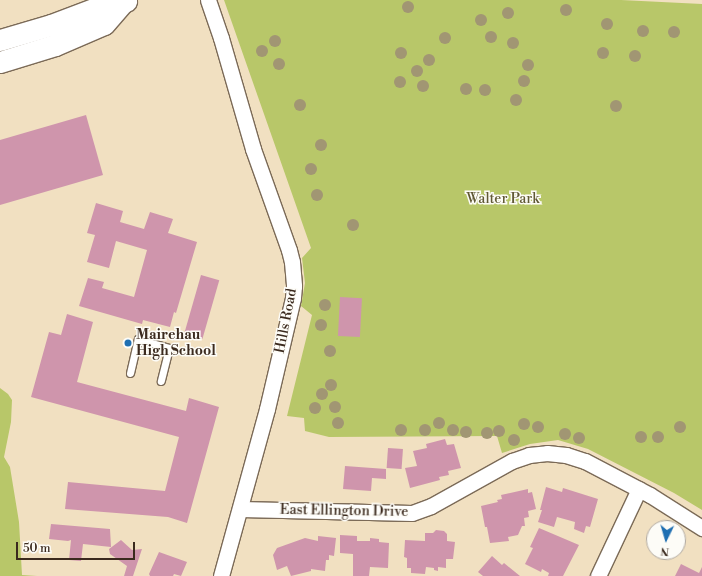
<!DOCTYPE html>
<html>
<head>
<meta charset="utf-8">
<style>
  body { margin:0 }
  #map { position:relative; width:702px; height:576px; overflow:hidden; background:#f1e0c1; font-family:"Libre Bodoni",serif }
  div>[style] { position:absolute }
  .green>* { inset:0; background:#b8c769 }
  .building>* { inset:0; background:#cf95ac; transform-origin:0 0 }
  .roads { filter:drop-shadow(1px 0 #7b6a57) drop-shadow(-1px 0 #7b6a57) drop-shadow(0 1px #7b6a57) drop-shadow(0 -1px #7b6a57) }
  .lane>* { height:7px; margin:-3.5px; padding:0 3.5px; transform-origin:3.5px; border-radius:3.5px; background:#fff }
  .street>* { height:15px; margin:-7.5px; padding:0 7.5px; transform-origin:7.5px; border-radius:7.5px; background:#fff }
  .secondary>* { height:21px; margin:-10.5px; padding:0 10.5px; transform-origin:10.5px; border-radius:10.5px; background:#fff }
  .trees>* { width:12px; height:12px; margin:-6px; border-radius:50%; background:#a19673 }
  .dots>* { width:11px; height:11px; translate:-50% -50%; box-sizing:border-box; border:2px solid #fdfcf7; border-radius:50% }
  span { translate:-50% -50%; white-space:nowrap; text-align:center; line-height:1.15; -webkit-text-stroke:3px #fdfcf7; paint-order:stroke }
  .park-label { font-size:14px; color:#605934 }
  .street-label { font-size:14px; color:#3b2a1e }
  .poi-label { font-size:14px; color:#3b2a1e; font-weight:700 }
  .left { translate:0 -50%; text-align:left }
  .north { position:absolute; left:646px; top:520px; width:40px; height:40px; box-sizing:border-box; background:#fdfcf7; border:1px solid #afa8a0; border-radius:50%; rotate:185deg; font-size:11px; font-weight:700; line-height:16px; text-align:center; color:#3b2a1e }
  .north::after { content:''; display:block; margin:auto; width:14px; height:18px; background:#1f6fb2; clip-path:polygon(50% 0,100% 100%,50% 72%,0 100%) }
  .scale { position:absolute; left:16px; top:542px; width:119px; height:18px; box-sizing:border-box; border:2px solid #3b2a1e; border-top:0; padding-left:5px; font-size:12px; line-height:14px; white-space:nowrap; color:#3b2a1e; -webkit-text-stroke:3px #fdfcf7; paint-order:stroke }
</style>
</head>
<body>
<div id="map">
  <div class="green">
    <i style="clip-path:polygon(224px 0,621px 0,702px 4px,702px 510px,674px 493px,588px 449px,558px 440px,530px 444px,502px 453px,497px 436px,329px 437px,305px 431px,304px 418px,287px 416px,312px 315px,301px 306px,305px 283px,302px 258px,311px 248px)"></i>
    <i style="clip-path:polygon(0 388px,8px 394px,12px 400px,11px 422px,4px 457px,10px 467px,19px 522px,22px 575px,37px 576px,0 576px)"></i>
  </div>
  <div class="building">
    <i style="clip-path:polygon(86px 115px,103px 175px,0 205px,0 140px)"></i>
    <i style="clip-path:polygon(96px 203px,123px 211px,120px 222px,144px 229px,150px 212px,173px 219px,168px 233px,197px 242px,176px 313px,174px 312px,170px 327px,143px 320px,142px 324px,79px 306px,88px 278px,104px 282px,102px 288px,134px 297px,147px 250px,116px 241px,109px 268px,87px 262px,95px 235px,87px 233px)"></i>
    <i style="left:201px;top:275px;width:19px;height:61px;rotate:16deg"></i>
    <i style="left:340px;top:297px;width:22px;height:39px;rotate:3deg"></i>
    <i style="clip-path:polygon(67px 314px,93px 322px,77px 382px,186px 411px,189px 398px,219px 407px,187px 523px,168px 517px,65px 509px,68px 482px,165px 491px,179px 437px,31px 397px,49px 332px,61px 335px)"></i>
    <i style="clip-path:polygon(445px 439px,447px 445px,454px 444px,461px 468px,448px 471px,449px 475px,439px 477px,440px 480px,410px 488px,405px 468px,417px 466px,413px 451px,427px 448px,426px 444px)"></i>
    <i style="left:388px;top:448px;width:15px;height:20px;rotate:4deg"></i>
    <i style="clip-path:polygon(345px 466px,386px 469px,386px 479px,372px 478px,371px 491px,343px 489px)"></i>
    <i style="clip-path:polygon(546px 487px,562px 492px,563px 488px,598px 499px,590px 527px,586px 526px,584px 533px,574px 529px,575px 522px,557px 517px,554px 527px,538px 522px,542px 510px,540px 510px)"></i>
    <i style="clip-path:polygon(528px 489px,528px 493px,532px 492px,536px 509px,528px 511px,529px 517px,524px 518px,525px 526px,522px 526px,518px 535px,508px 537px,509px 541px,490px 543px,487px 527px,485px 527px,481px 506px,498px 502px,497px 500px,502px 499px,501px 495px)"></i>
    <i style="clip-path:polygon(51px 524px,110px 529px,111px 547px,83px 544px,81px 561px,69px 560px,71px 540px,68px 541px,49px 539px)"></i>
    <i style="clip-path:polygon(539px 528px,579px 545px,563px 576px,548px 576px,549px 573px,542px 569px,541px 572px,525px 564px,533px 548px,530px 547px)"></i>
    <i style="clip-path:polygon(436px 530px,444px 531px,447px 534px,447px 541px,455px 542px,453px 559px,446px 559px,446px 568px,438px 567px,438px 571px,434px 570px,434px 568px,426px 567px,425px 574px,411px 573px,411px 568px,407px 568px,407px 558px,404px 557px,405px 540px,425px 541px,425px 533px,433px 533px)"></i>
    <i style="clip-path:polygon(340px 535px,357px 536px,357px 541px,370px 541px,370px 538px,379px 539px,379px 542px,389px 543px,388px 568px,370px 567px,369px 576px,353px 576px,353px 554px,340px 553px)"></i>
    <i style="clip-path:polygon(318px 536px,336px 538px,334px 556px,329px 555px,329px 560px,326px 560px,325px 571px,311px 569px,311px 571px,291px 576px,287px 566px,277px 570px,273px 555px,277px 548px,305px 538px,318px 541px)"></i>
    <i style="clip-path:polygon(121px 540px,132px 550px,142px 549px,133px 576px,124px 576px,127px 566px,110px 554px,109px 549px)"></i>
    <i style="clip-path:polygon(159px 552px,187px 562px,181px 576px,174px 574px,173px 576px,150px 576px,149px 574px)"></i>
    <i style="clip-path:polygon(492px 556px,502px 565px,504px 563px,520px 576px,483px 576px,478px 572px)"></i>
    <i style="clip-path:polygon(681px 564px,699px 573px,702px 567px,702px 576px,675px 576px)"></i>
  </div>
  <div class="roads">
    <div class="lane">
      <i style="left:130px;top:373px;width:35px;rotate:-77deg"></i>
      <i style="left:138px;top:339px;width:32px;rotate:16deg"></i>
      <i style="left:169px;top:348px;width:34px;rotate:104deg"></i>
    </div>
    <div class="street">
      <i style="left:208px;top:0;width:40px;rotate:71.1deg"></i>
      <i style="left:221px;top:38px;width:116px;rotate:73.9deg"></i>
      <i style="left:253px;top:149px;width:107px;rotate:70.4deg"></i>
      <i style="left:289px;top:250px;width:12px;rotate:76deg"></i>
      <i style="left:292px;top:262px;width:24px;rotate:85deg"></i>
      <i style="left:294px;top:286px;width:12px;rotate:95deg"></i>
      <i style="left:293px;top:298px;width:114px;rotate:103.2deg"></i>
      <i style="left:267px;top:409px;width:173px;rotate:105.4deg"></i>
      <i style="left:240px;top:509px;width:172px;rotate:1.3deg"></i>
      <i style="left:412px;top:513px;width:20px;rotate:-20deg"></i>
      <i style="left:431px;top:506px;width:93px;rotate:-29.1deg"></i>
      <i style="left:512px;top:461px;width:18px;rotate:-19deg"></i>
      <i style="left:529px;top:455px;width:18px;rotate:-6deg"></i>
      <i style="left:547px;top:453px;width:19px;rotate:6deg"></i>
      <i style="left:566px;top:455px;width:20px;rotate:18deg"></i>
      <i style="left:585px;top:461px;width:73px;rotate:27.6deg"></i>
      <i style="left:650px;top:495px;width:62px;rotate:32.4deg"></i>
      <i style="left:598px;top:576px;width:96px;rotate:-64.8deg"></i>
    </div>
    <div class="secondary">
      <i style="left:0;top:40px;width:53px;rotate:-16.4deg"></i>
      <i style="left:51px;top:25px;width:48px;rotate:-20.7deg"></i>
      <i style="left:96px;top:8px;width:31px;rotate:-13deg"></i>
      <i style="left:0;top:62px;width:58px;rotate:-17.2deg"></i>
      <i style="left:55px;top:45px;width:53px;rotate:-23.2deg"></i>
      <i style="left:104px;top:24px;width:28px;rotate:-49deg"></i>
    </div>
  </div>
  <div class="trees">
    <i style="left:408px;top:7px"></i>
    <i style="left:566px;top:10px"></i>
    <i style="left:508px;top:13px"></i>
    <i style="left:481px;top:20px"></i>
    <i style="left:607px;top:24px"></i>
    <i style="left:643px;top:31px"></i>
    <i style="left:674px;top:32px"></i>
    <i style="left:491px;top:37px"></i>
    <i style="left:445px;top:38px"></i>
    <i style="left:275px;top:41px"></i>
    <i style="left:513px;top:43px"></i>
    <i style="left:262px;top:51px"></i>
    <i style="left:401px;top:53px"></i>
    <i style="left:603px;top:53px"></i>
    <i style="left:635px;top:56px"></i>
    <i style="left:429px;top:60px"></i>
    <i style="left:279px;top:64px"></i>
    <i style="left:528px;top:65px"></i>
    <i style="left:417px;top:71px"></i>
    <i style="left:524px;top:81px"></i>
    <i style="left:400px;top:82px"></i>
    <i style="left:423px;top:86px"></i>
    <i style="left:466px;top:89px"></i>
    <i style="left:485px;top:90px"></i>
    <i style="left:516px;top:100px"></i>
    <i style="left:300px;top:105px"></i>
    <i style="left:616px;top:106px"></i>
    <i style="left:321px;top:145px"></i>
    <i style="left:311px;top:169px"></i>
    <i style="left:317px;top:195px"></i>
    <i style="left:353px;top:225px"></i>
    <i style="left:325px;top:305px"></i>
    <i style="left:321px;top:325px"></i>
    <i style="left:330px;top:351px"></i>
    <i style="left:331px;top:385px"></i>
    <i style="left:322px;top:394px"></i>
    <i style="left:335px;top:407px"></i>
    <i style="left:315px;top:408px"></i>
    <i style="left:338px;top:423px"></i>
    <i style="left:439px;top:423px"></i>
    <i style="left:524px;top:424px"></i>
    <i style="left:538px;top:427px"></i>
    <i style="left:680px;top:427px"></i>
    <i style="left:401px;top:430px"></i>
    <i style="left:425px;top:430px"></i>
    <i style="left:453px;top:430px"></i>
    <i style="left:499px;top:431px"></i>
    <i style="left:466px;top:432px"></i>
    <i style="left:487px;top:433px"></i>
    <i style="left:565px;top:434px"></i>
    <i style="left:641px;top:437px"></i>
    <i style="left:658px;top:437px"></i>
    <i style="left:579px;top:438px"></i>
    <i style="left:514px;top:440px"></i>
  </div>
  <div class="dots">
    <i style="left:128px;top:343px;background:#1f6fb2"></i>
  </div>
  <div class="park-label">
    <span style="left:503px;top:199px">Walter Park</span>
  </div>
  <div class="street-label">
    <span style="left:286px;top:321px;rotate:-79deg">Hills Road</span>
    <span style="left:344px;top:511px;rotate:1deg">East Ellington Drive</span>
  </div>
  <div class="poi-label">
    <span class="left" style="left:136px;top:343px">Mairehau<br>High School</span>
  </div>
  <div class="north">N</div>
  <div class="scale">50 m</div>
</div>
</body>
</html>
